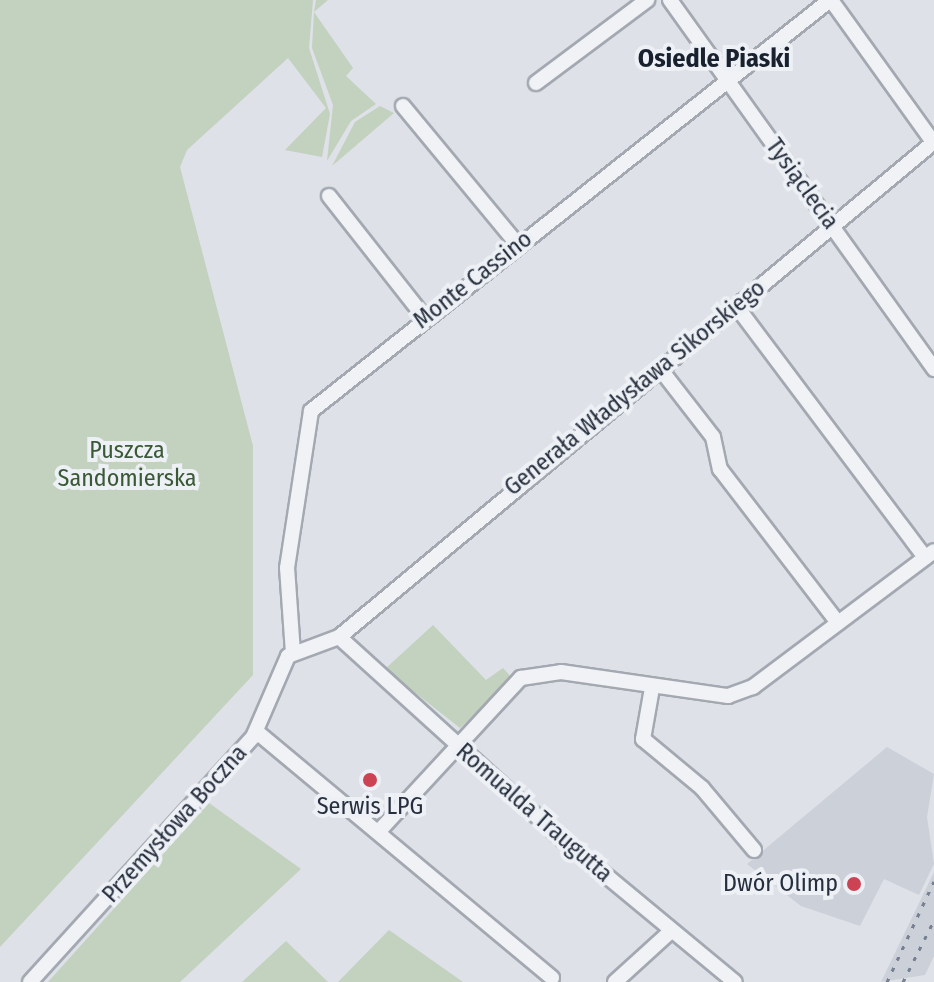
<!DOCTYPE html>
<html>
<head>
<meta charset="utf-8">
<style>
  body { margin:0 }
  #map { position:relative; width:934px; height:982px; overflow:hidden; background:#dee1e7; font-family:"Fira Sans Condensed",sans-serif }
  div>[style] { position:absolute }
  .built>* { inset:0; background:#ccd0d9 }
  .green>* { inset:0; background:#c3d1bf }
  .roads { filter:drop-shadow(2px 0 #a3a8b1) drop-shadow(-2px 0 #a3a8b1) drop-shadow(0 2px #a3a8b1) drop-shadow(0 -2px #a3a8b1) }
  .minor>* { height:14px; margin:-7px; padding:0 7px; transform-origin:7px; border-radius:7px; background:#f0f2f6 }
  .rail>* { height:3px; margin-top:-1.5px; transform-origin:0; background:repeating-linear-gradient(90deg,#778091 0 4px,transparent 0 12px) }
  .dots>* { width:22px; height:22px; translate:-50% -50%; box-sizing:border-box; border:4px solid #edf0f5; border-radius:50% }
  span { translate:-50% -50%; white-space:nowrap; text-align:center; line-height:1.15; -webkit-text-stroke:8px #edf0f5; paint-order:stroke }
  .street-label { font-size:24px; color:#272f3e }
  .park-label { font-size:24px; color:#3a5935 }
  .poi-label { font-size:24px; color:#272f3e }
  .right { translate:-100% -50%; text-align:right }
  .neighbourhood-label { font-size:26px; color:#19202e; font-weight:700 }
</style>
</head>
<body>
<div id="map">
  <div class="built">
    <i style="clip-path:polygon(887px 747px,934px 774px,927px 817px,934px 864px,919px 895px,884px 879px,860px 926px,801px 906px,747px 864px)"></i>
    <i style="clip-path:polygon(934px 872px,934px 956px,925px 975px,881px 982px)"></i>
  </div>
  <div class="green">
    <i style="clip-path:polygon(0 0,313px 0,309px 48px,330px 114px,322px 157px,285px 150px,326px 108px,288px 58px,187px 150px,180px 167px,253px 446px,253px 675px,0 947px)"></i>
    <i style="clip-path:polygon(316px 0,328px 0,314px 12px,353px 68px,346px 76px,376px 104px,351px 121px,327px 161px,333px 105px,312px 48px,314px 12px)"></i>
    <i style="clip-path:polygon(380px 106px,394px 113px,332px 166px,355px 122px)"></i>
    <i style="clip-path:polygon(433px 625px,486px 680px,503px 668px,512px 678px,460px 728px,385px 669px)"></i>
    <i style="clip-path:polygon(209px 803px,301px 869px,180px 982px,48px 982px)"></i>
    <i style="clip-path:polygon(389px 930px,463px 982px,338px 982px)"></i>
    <i style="clip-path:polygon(286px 941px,328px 982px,242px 982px)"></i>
  </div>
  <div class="roads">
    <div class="minor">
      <i style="left:670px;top:0;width:454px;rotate:54.4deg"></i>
      <i style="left:831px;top:0;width:175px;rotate:54.3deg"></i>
      <i style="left:536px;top:83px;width:139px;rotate:-36.8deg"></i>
      <i style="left:403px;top:106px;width:179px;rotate:50.4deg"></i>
      <i style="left:329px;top:196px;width:155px;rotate:51.8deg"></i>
      <i style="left:737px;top:307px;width:313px;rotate:53.1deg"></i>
      <i style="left:661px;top:370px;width:85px;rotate:52.2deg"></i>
      <i style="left:713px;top:437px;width:33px;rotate:78deg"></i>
      <i style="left:720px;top:469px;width:194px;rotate:52.5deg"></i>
      <i style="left:339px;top:637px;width:301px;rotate:42.2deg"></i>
      <i style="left:562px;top:839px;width:224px;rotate:39.6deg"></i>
      <i style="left:293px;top:653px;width:85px;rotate:-94deg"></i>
      <i style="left:287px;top:568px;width:159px;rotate:-81.3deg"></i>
      <i style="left:311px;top:411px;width:662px;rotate:-38.38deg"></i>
      <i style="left:652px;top:688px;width:52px;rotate:100deg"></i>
      <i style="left:643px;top:739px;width:77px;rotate:39.7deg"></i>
      <i style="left:702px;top:788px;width:81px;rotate:50deg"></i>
      <i style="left:257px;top:732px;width:384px;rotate:39.8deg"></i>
      <i style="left:381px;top:829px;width:206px;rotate:-47.2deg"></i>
      <i style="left:521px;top:678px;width:40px;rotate:-8.5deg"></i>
      <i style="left:561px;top:672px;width:169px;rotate:8.2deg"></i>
      <i style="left:728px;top:696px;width:27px;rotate:-20deg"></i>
      <i style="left:753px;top:687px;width:226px;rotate:-36.9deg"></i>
      <i style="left:30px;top:982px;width:331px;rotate:-47.7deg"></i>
      <i style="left:253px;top:737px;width:88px;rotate:-66.6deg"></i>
      <i style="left:288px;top:656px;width:54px;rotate:-20.4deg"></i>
      <i style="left:339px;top:637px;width:774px;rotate:-39.76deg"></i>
      <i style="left:615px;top:982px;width:76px;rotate:-42.3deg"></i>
    </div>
  </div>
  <div class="rail">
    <i style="left:887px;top:982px;width:111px;rotate:-65deg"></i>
    <i style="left:903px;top:982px;width:69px;rotate:-63.4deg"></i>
  </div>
  <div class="dots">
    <i style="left:370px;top:780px;background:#cc4353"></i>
    <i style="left:854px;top:884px;background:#cc4353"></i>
  </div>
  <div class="street-label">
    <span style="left:802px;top:184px;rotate:54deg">Tysiąclecia</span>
    <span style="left:473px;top:280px;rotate:-38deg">Monte Cassino</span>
    <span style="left:635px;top:388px;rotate:-39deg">Generała Władysława Sikorskiego</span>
    <span style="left:534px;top:813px;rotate:41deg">Romualda Traugutta</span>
    <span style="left:175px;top:824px;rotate:-48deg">Przemysłowa Boczna</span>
  </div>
  <div class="park-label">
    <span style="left:127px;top:465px">Puszcza<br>Sandomierska</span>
  </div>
  <div class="poi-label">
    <span style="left:370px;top:807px">Serwis LPG</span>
    <span class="right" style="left:838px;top:884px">Dwór Olimp</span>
  </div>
  <div class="neighbourhood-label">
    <span style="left:714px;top:59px">Osiedle Piaski</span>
  </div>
</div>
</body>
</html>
